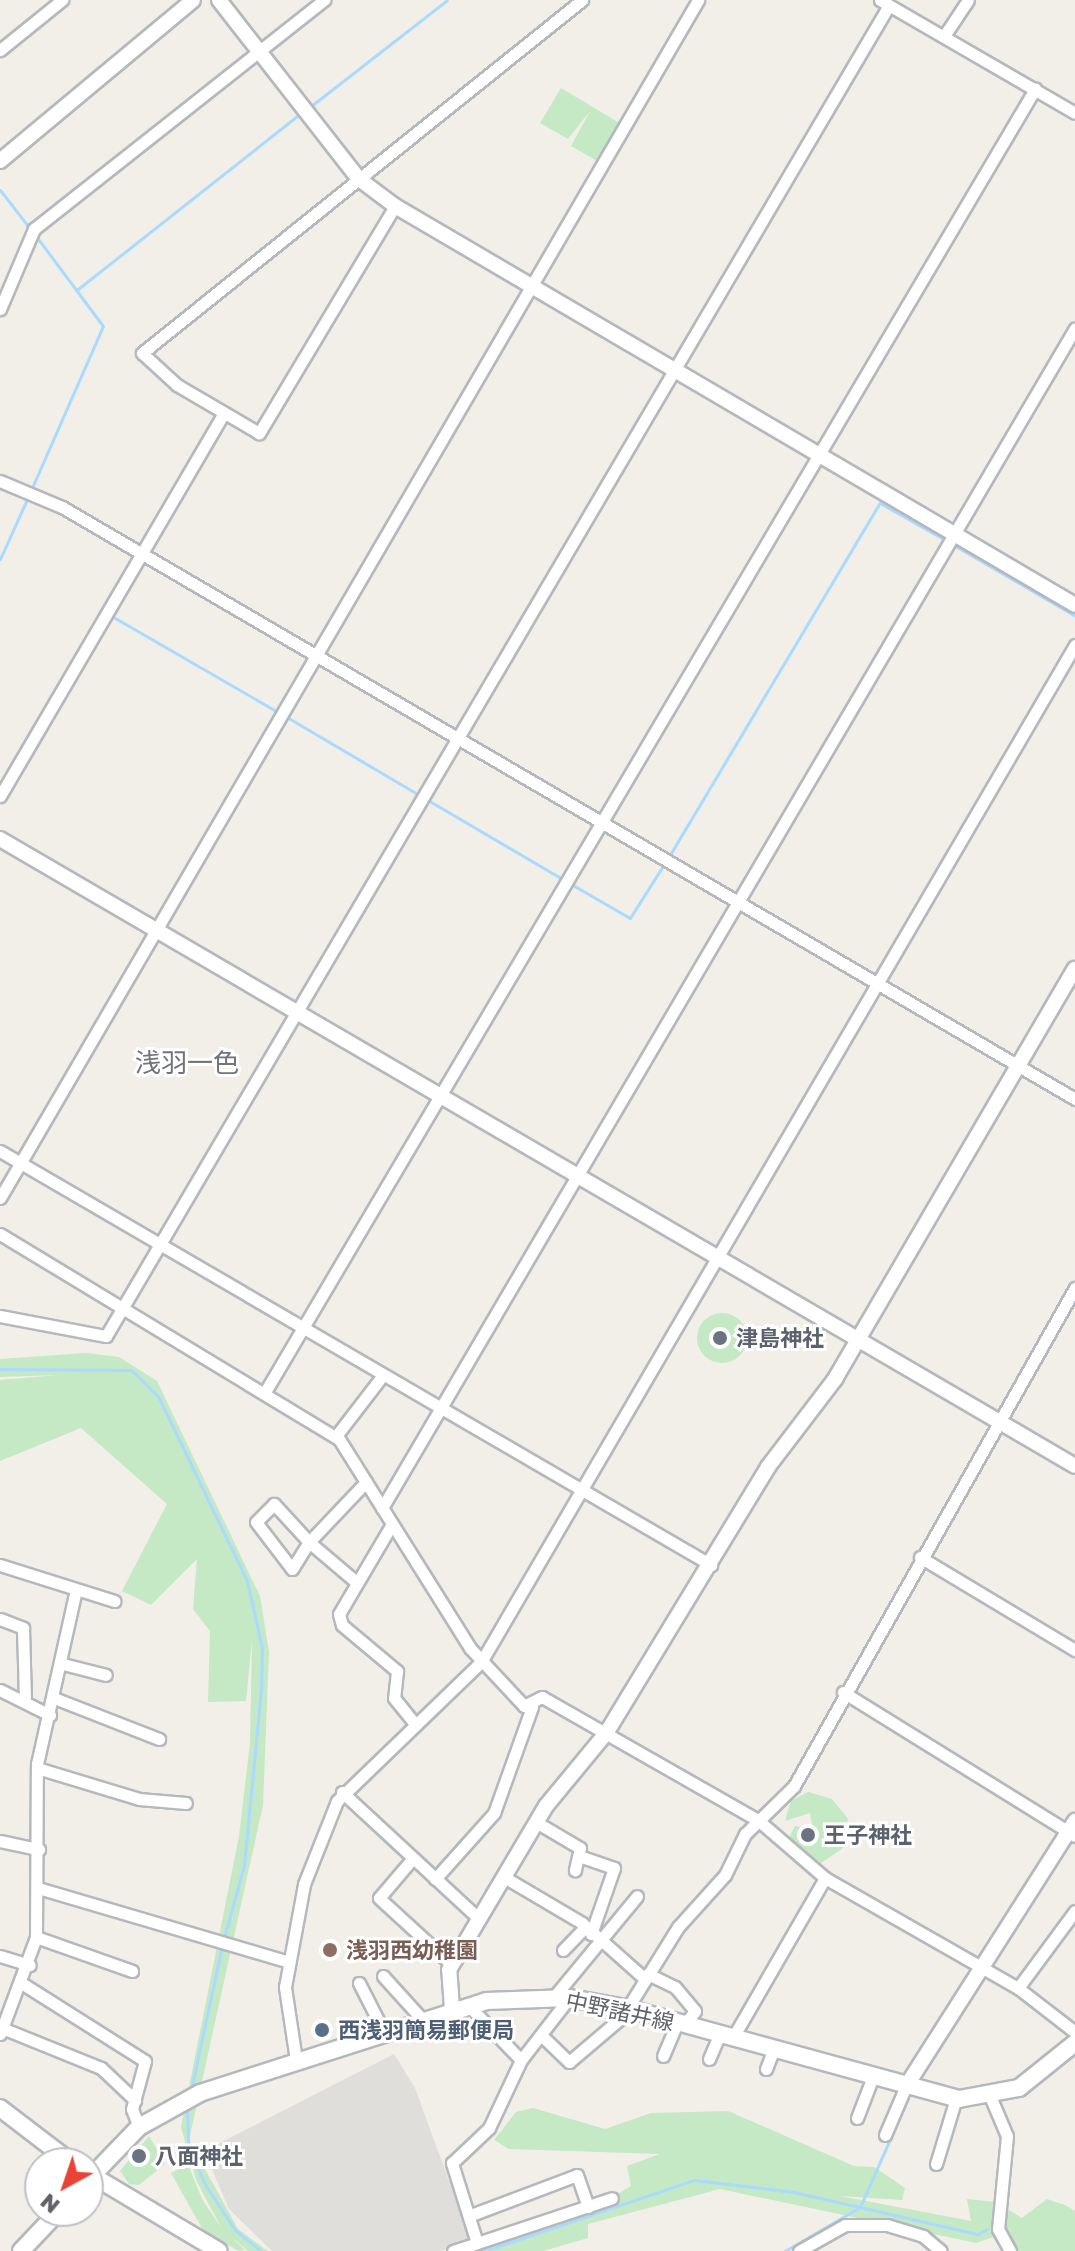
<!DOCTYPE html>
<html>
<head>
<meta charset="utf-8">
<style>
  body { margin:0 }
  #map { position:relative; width:1075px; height:2251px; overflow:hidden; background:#f1efe8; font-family:"Golos Text","Noto Sans JP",sans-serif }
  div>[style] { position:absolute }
  .industrial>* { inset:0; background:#e0deda }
  .green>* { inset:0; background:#c5e8c5 }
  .round { border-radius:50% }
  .stream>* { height:3px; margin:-1.5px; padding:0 1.5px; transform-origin:1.5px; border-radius:1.5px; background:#aadaff }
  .roads { filter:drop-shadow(2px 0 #b5b8bc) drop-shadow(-2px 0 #b5b8bc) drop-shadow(0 2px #b5b8bc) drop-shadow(0 -2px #b5b8bc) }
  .minor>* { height:11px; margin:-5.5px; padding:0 5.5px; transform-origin:5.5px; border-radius:5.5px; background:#fff }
  .tertiary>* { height:14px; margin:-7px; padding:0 7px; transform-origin:7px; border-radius:7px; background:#fff }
  .secondary>* { height:16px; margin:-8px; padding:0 8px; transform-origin:8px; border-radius:8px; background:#fff }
  .dots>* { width:22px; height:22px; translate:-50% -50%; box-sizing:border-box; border:4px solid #fff; border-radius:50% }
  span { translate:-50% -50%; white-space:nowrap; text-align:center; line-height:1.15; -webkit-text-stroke:6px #fff; paint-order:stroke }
  .worship-label { font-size:22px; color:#5b616d; font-weight:700 }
  .left { translate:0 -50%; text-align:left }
  .education-label { font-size:22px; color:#785e54; font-weight:700 }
  .street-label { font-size:22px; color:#5f6368 }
  .service-label { font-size:22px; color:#4e5e75; font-weight:700 }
  .quarter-label { font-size:26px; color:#70757a }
  .north { position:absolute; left:24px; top:2147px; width:80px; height:80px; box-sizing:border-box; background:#fff; border:2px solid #bfc1c3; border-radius:50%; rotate:220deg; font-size:22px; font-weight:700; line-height:32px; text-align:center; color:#5f6368 }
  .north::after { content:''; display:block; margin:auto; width:28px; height:36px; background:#ea4335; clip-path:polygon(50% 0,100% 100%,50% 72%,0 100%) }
</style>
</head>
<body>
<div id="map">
  <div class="industrial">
    <i style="clip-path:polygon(394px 2054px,415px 2088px,471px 2241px,441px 2251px,272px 2251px,229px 2209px,204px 2151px)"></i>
  </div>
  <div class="green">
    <i style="clip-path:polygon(561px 88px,621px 124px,599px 162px,571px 146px,590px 111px,568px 139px,540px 123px)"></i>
    <i class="round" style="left:697px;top:1313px;width:50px;height:50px"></i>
    <i style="clip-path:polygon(86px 1353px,119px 1357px,157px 1381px,260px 1596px,269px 1652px,263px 1805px,189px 2140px,238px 2229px,268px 2251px,248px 2251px,228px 2234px,245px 2250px,239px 2251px,204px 2232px,171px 2173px,188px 2164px,202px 2199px,222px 2229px,196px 2180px,181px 2127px,239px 1836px,250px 1743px,252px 1640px,246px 1701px,208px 1702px,210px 1631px,193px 1609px,197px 1559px,151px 1605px,122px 1591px,167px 1504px,81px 1428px,0 1461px,0 1380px,59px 1375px,0 1377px,0 1359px)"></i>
    <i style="clip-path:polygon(808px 1792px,832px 1799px,848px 1819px,843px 1848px,821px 1863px,788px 1840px,795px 1826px,813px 1829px,810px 1813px,785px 1821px,791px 1801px)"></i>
    <i style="clip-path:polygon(533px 2108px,605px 2129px,651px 2113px,728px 2111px,854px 2166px,874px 2167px,905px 2188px,902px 2200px,840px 2196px,971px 2221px,967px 2199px,996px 2202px,1022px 2218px,1047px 2199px,1065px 2205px,1075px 2211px,1075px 2251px,1002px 2251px,993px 2237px,976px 2243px,720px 2189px,588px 2224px,588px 2238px,543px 2251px,461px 2251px,606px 2201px,631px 2186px,627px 2166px,660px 2154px,509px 2149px,494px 2140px,516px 2112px)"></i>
    <i style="clip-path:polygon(149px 2136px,165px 2164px,139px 2185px,129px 2184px,120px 2171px)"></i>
  </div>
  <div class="stream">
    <i style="left:311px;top:106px;width:172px;rotate:-37.9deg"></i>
    <i style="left:0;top:190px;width:51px;rotate:52.2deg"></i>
    <i style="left:78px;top:289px;width:284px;rotate:-38.3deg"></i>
    <i style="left:31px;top:490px;width:179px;rotate:-66.3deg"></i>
    <i style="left:103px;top:326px;width:112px;rotate:-126.7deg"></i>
    <i style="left:952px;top:544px;width:143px;rotate:30.3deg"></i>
    <i style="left:0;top:559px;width:68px;rotate:-65.7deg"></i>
    <i style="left:115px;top:618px;width:188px;rotate:30deg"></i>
    <i style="left:285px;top:716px;width:156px;rotate:30.5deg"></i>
    <i style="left:426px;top:799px;width:160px;rotate:30.4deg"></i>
    <i style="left:668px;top:858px;width:413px;rotate:-59.2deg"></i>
    <i style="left:880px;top:503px;width:75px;rotate:29.6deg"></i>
    <i style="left:571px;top:884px;width:68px;rotate:30deg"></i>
    <i style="left:630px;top:918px;width:64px;rotate:-57.8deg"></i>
    <i style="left:0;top:1369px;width:131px;rotate:0.4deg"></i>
    <i style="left:131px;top:1370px;width:37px;rotate:44deg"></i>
    <i style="left:158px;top:1396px;width:205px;rotate:64.3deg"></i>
    <i style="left:247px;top:1581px;width:69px;rotate:77.4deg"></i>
    <i style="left:262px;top:1648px;width:41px;rotate:91.4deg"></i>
    <i style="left:261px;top:1689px;width:177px;rotate:95.5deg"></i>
    <i style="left:244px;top:1865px;width:76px;rotate:105.3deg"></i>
    <i style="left:191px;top:2090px;width:148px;rotate:-77.9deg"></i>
    <i style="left:187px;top:2109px;width:38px;rotate:88deg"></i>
    <i style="left:188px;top:2147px;width:43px;rotate:65.2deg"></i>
    <i style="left:206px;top:2186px;width:53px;rotate:56.6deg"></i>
    <i style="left:235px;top:2230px;width:33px;rotate:39deg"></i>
    <i style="left:484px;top:2251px;width:222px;rotate:-18.7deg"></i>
    <i style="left:694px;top:2180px;width:101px;rotate:6.8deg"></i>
    <i style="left:794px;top:2192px;width:189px;rotate:12.9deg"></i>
    <i style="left:978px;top:2234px;width:10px;rotate:-29deg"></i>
    <i style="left:785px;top:2251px;width:87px;rotate:-30.4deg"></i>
    <i style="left:860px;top:2207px;width:119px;rotate:-66.2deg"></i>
  </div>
  <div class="roads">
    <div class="minor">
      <i style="left:880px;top:0;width:225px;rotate:30.1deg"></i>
      <i style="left:944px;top:36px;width:43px;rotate:-56.3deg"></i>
      <i style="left:0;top:50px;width:80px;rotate:-38.9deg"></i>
      <i style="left:395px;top:206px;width:265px;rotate:120.9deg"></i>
      <i style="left:259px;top:433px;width:95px;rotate:-149.7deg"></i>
      <i style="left:177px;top:385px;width:47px;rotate:-137.6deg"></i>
      <i style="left:142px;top:353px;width:564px;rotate:-38.74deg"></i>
      <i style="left:0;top:309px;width:87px;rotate:-67deg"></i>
      <i style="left:34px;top:229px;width:370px;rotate:-38.3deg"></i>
      <i style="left:0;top:481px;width:67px;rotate:22.8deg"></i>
      <i style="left:62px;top:507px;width:1173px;rotate:30.3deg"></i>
      <i style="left:0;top:796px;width:444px;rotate:-59.7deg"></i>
      <i style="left:0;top:1151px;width:823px;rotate:30.21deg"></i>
      <i style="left:0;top:1198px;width:1387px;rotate:-59.77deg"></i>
      <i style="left:0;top:1234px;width:396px;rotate:31.2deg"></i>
      <i style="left:339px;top:1439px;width:247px;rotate:57.9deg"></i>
      <i style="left:470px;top:1648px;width:79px;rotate:47deg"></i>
      <i style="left:524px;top:1706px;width:20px;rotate:-27deg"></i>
      <i style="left:542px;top:1697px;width:250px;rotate:29.7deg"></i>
      <i style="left:759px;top:1821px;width:87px;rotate:40.8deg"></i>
      <i style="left:825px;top:1878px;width:222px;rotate:29.7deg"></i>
      <i style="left:1018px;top:1988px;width:72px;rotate:37.7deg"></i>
      <i style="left:0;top:1316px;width:108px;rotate:10.7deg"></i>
      <i style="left:106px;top:1336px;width:1544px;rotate:-59.53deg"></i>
      <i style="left:265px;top:1392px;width:1514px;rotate:-59.42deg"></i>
      <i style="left:336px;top:1436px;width:77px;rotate:-52.4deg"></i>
      <i style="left:382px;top:1508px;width:1368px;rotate:-59.57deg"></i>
      <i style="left:392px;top:1524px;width:104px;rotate:120.5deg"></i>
      <i style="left:339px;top:1614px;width:11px;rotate:75deg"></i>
      <i style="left:342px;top:1625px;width:72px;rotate:39.9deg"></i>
      <i style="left:397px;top:1671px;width:27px;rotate:96deg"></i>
      <i style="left:394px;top:1698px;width:33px;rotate:51deg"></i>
      <i style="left:920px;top:1557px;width:181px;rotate:31deg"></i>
      <i style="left:0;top:1565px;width:120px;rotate:17.5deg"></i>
      <i style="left:355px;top:1581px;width:60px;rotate:-139.7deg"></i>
      <i style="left:309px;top:1542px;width:52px;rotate:-132.6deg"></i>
      <i style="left:274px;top:1504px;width:25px;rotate:135deg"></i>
      <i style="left:256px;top:1522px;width:59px;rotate:52.5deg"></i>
      <i style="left:292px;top:1569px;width:32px;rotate:-58deg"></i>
      <i style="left:309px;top:1542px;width:83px;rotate:-46.5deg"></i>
      <i style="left:0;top:1619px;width:25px;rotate:21deg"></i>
      <i style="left:23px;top:1628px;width:71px;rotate:88.4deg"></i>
      <i style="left:63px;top:1664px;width:44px;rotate:14.3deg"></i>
      <i style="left:0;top:1690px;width:56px;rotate:26.6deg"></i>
      <i style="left:843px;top:1692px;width:273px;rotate:31.8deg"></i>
      <i style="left:54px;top:1698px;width:113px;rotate:21.3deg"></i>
      <i style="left:37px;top:1768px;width:107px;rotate:16.9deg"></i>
      <i style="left:139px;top:1799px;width:47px;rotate:4.9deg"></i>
      <i style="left:342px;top:1792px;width:187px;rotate:42.8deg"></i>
      <i style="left:536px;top:1822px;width:51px;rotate:30.6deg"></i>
      <i style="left:580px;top:1848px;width:23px;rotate:103deg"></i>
      <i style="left:0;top:1841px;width:40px;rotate:12deg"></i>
      <i style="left:579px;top:1856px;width:37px;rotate:19deg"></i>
      <i style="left:614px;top:1868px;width:70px;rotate:109.2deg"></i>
      <i style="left:413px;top:1858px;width:52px;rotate:130.4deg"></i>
      <i style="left:379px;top:1898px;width:99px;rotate:42.5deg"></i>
      <i style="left:504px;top:1877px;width:91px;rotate:30.5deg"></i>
      <i style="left:582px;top:1923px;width:84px;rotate:41.6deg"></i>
      <i style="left:435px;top:1879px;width:89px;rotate:-48.2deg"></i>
      <i style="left:494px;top:1813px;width:113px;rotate:-70.3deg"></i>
      <i style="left:38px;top:1888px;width:262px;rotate:16.4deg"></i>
      <i style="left:36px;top:1937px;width:102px;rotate:19.5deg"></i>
      <i style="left:563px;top:1950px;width:32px;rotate:-46deg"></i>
      <i style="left:0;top:1956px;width:31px;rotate:17deg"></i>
      <i style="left:648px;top:1974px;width:30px;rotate:26deg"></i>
      <i style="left:675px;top:1987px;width:31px;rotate:50deg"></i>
      <i style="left:695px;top:2011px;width:18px;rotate:128deg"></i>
      <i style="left:383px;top:1976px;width:57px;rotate:47.9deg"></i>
      <i style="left:359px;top:1983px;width:53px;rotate:62.9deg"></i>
      <i style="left:23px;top:1984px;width:144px;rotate:32.3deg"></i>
      <i style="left:145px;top:2061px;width:50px;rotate:105.2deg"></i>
      <i style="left:132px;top:2109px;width:19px;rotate:69deg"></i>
      <i style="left:1018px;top:1988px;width:96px;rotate:-53.5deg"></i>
      <i style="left:553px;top:1998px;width:132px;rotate:-50.5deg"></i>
      <i style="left:468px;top:2005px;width:76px;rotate:46.1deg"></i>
      <i style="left:2px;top:2028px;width:107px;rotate:22deg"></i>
      <i style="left:101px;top:2068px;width:47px;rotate:43.3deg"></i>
      <i style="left:0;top:2034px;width:103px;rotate:-69.6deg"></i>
      <i style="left:36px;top:1937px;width:173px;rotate:-89.7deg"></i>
      <i style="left:37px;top:1764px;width:178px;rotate:-77.4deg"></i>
      <i style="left:541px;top:2035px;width:39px;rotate:44deg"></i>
      <i style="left:569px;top:2062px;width:70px;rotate:-40.3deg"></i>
      <i style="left:622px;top:2017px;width:106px;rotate:-58.1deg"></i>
      <i style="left:678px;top:1927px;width:70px;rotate:-47.9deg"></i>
      <i style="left:725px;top:1875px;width:46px;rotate:-64deg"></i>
      <i style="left:745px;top:1834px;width:69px;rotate:-44.4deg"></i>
      <i style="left:794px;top:1786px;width:572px;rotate:-60.57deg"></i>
      <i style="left:732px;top:2039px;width:186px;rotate:-60deg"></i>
      <i style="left:663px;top:2056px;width:36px;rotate:-67deg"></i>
      <i style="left:709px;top:2059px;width:26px;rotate:-67deg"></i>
      <i style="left:296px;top:2060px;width:74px;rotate:-98.6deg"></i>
      <i style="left:285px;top:1987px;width:105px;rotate:-79.5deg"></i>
      <i style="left:304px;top:1884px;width:89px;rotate:-68.3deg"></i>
      <i style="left:337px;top:1801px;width:200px;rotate:-44deg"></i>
      <i style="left:481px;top:1662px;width:1178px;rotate:-59.71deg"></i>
      <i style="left:766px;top:2069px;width:19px;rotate:-69deg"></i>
      <i style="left:990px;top:2096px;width:43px;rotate:67deg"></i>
      <i style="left:1007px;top:2136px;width:93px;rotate:95.5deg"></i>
      <i style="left:998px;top:2229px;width:25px;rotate:61deg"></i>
      <i style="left:857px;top:2118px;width:42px;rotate:-69deg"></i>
      <i style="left:885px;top:2135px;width:51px;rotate:-66.9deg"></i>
      <i style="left:936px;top:2164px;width:69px;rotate:-73.1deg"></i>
      <i style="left:471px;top:2215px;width:113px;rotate:-20.7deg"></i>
      <i style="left:577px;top:2175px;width:34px;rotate:71deg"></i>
      <i style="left:477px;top:2243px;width:142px;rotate:-18.4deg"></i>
      <i style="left:453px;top:2251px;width:25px;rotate:-18deg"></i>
      <i style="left:477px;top:2243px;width:84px;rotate:-107.4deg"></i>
      <i style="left:452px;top:2163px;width:51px;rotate:-43.4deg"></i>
      <i style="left:489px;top:2128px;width:75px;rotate:-64.8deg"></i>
      <i style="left:521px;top:2060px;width:78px;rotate:-52.3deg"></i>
      <i style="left:799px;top:2251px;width:53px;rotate:-29.5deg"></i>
      <i style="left:845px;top:2225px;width:42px"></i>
      <i style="left:887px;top:2225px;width:38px;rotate:17deg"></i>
      <i style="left:923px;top:2236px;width:23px;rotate:40deg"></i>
    </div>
    <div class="tertiary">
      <i style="left:219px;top:0;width:227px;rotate:52deg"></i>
      <i style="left:359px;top:179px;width:45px;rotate:36.9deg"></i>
      <i style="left:395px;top:206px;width:788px;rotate:30.4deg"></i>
      <i style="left:0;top:161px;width:251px;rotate:-39.8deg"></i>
      <i style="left:0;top:839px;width:1244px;rotate:30.25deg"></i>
      <i style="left:452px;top:2009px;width:39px;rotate:-94deg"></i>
      <i style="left:449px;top:1970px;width:191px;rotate:-59.4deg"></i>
      <i style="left:546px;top:1806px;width:96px;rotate:-50.5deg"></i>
      <i style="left:607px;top:1732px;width:310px;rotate:-58.7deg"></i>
      <i style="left:768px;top:1467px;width:111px;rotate:-52.7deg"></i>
      <i style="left:835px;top:1379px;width:475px;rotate:-59.7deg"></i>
      <i style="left:905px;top:2088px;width:317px;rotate:-57.5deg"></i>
    </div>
    <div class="secondary">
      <i style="left:0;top:2108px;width:91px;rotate:37.4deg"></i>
      <i style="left:88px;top:2173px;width:152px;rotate:30.8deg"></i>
      <i style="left:88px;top:2180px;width:74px;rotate:-46.1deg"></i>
      <i style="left:139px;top:2127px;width:70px;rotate:-29.1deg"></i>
      <i style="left:200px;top:2093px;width:300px;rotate:-17.8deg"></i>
      <i style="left:486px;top:2001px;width:83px;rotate:-2.1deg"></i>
      <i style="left:569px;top:1998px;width:58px;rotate:10deg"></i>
      <i style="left:626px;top:2008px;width:345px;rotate:15.3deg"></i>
      <i style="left:959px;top:2099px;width:61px;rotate:-10.4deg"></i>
      <i style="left:1019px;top:2088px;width:72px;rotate:-38.8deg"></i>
      <i style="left:21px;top:2251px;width:55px;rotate:-46.5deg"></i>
    </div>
  </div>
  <div class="dots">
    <i style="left:720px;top:1338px;background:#6b7280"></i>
    <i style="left:808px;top:1835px;background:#6b7280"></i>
    <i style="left:330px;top:1950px;background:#8d6e63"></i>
    <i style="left:322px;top:2030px;background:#5c6f8a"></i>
    <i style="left:139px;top:2156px;background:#6b7280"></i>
  </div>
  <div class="worship-label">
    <span class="left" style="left:736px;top:1338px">津島神社</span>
    <span class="left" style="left:824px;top:1835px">王子神社</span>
    <span class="left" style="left:155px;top:2156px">八面神社</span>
  </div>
  <div class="education-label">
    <span class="left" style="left:346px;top:1950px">浅羽西幼稚園</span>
  </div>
  <div class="street-label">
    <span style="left:620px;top:2011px;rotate:12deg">中野諸井線</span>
  </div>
  <div class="service-label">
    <span class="left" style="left:338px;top:2030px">西浅羽簡易郵便局</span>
  </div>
  <div class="quarter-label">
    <span style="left:187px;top:1063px">浅羽一色</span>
  </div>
  <div class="north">N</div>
</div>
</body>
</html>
